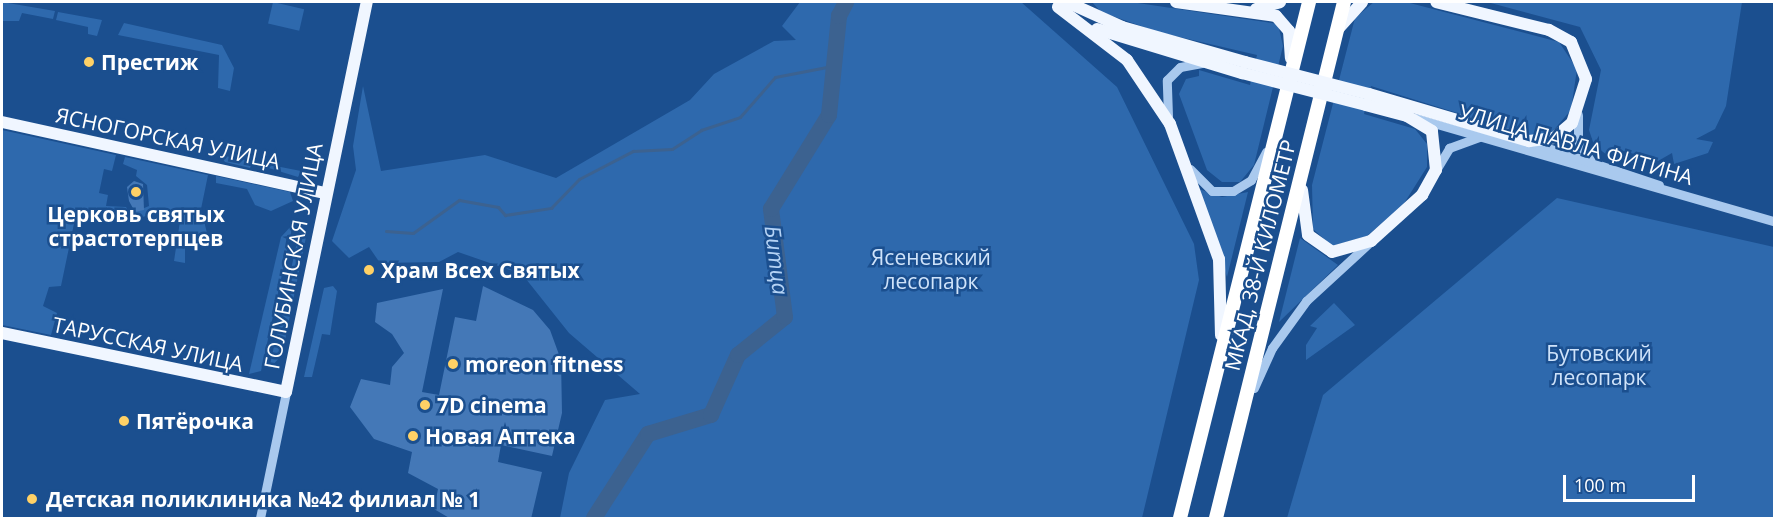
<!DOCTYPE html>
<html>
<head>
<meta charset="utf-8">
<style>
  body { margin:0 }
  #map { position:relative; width:1776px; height:520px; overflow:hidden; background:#1b4f8f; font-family:"Open Sans",sans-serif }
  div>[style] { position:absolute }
  .green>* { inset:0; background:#2e69ad; transform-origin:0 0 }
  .stream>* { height:3px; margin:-1.5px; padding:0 1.5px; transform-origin:1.5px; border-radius:1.5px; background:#3c6290 }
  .river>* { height:16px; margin:-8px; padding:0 8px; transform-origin:8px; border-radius:8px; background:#3c6290 }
  .building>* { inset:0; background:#4478b7 }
  .minor>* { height:9px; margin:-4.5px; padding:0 4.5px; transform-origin:4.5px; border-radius:4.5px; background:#a9c9ee }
  .major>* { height:12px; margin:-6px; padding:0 6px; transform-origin:6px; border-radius:6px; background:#f0f6ff }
  .highway>* { height:14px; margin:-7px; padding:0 7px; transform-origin:7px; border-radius:7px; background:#fff }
  .major-bridge>* { height:12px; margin:-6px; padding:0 6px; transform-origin:6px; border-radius:6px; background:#f0f6ff }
  .dots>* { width:16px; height:16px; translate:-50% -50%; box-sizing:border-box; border:3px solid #1b4f8f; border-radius:50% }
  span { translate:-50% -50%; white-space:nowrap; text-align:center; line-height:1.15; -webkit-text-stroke:5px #1b4f8f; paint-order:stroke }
  .poi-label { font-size:21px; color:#fff; font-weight:700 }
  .left { translate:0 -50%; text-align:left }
  .street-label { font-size:21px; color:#fff }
  .park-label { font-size:21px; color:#cfe3fa }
  .water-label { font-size:22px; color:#b5d3f5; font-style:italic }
  .frame { position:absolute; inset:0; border:3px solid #fff; pointer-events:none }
  .scale { position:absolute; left:1563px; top:475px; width:132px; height:27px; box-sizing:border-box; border:3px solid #fff; border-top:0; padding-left:8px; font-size:18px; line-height:21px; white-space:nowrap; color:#fff; -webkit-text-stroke:4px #1b4f8f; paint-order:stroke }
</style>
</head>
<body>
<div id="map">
  <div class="green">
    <i style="clip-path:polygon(2px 2px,55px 11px,53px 19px,22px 13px,19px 21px,2px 21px)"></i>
    <i style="left:273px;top:2px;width:32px;height:22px;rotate:13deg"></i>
    <i style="clip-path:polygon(800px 2px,1021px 2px,1117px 87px,1194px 244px,1199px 280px,1142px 518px,560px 518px,569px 473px,605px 400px,640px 394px,569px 333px,522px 274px,458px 252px,439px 262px,380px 263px,369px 247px,349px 258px,332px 241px,356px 170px,353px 146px,363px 86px,381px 171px,485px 155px,556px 178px,690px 100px,714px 74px,774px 41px,796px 40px,782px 26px)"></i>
    <i style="clip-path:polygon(1092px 2px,1131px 2px,1278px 24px,1283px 46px,1254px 165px,1240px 182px,1222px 182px,1207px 170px,1179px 94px,1186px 79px,1199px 76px,1199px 70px,1250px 85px,1257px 55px,1158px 32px,1101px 12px)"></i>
    <i style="clip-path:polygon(1406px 2px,1559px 42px,1577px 69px,1571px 110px,1552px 132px,1531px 136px,1371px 86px,1364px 114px,1415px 129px,1427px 144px,1427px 167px,1403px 205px,1367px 236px,1332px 246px,1313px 229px,1312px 185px,1355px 18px,1374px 2px)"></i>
    <i style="clip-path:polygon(1487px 2px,1742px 2px,1726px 106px,1715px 129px,1696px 139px,1713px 142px,1708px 153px,1674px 164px,1672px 153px,1658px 161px,1617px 149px,1607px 155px,1594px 145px,1589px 130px,1601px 70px,1580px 27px)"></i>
    <i style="clip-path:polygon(58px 12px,102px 20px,97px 36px,88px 34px,88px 27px,56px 20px)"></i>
    <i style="clip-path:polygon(124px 23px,222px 45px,234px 68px,230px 91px,218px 88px,219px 55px,118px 35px)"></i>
    <i style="clip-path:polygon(2px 130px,116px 155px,112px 171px,104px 169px,99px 193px,108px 195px,106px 206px,126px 207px,130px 214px,149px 206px,147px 185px,136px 176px,137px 170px,123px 164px,125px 157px,208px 175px,201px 209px,208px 237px,194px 236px,185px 247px,185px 263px,174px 261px,180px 221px,168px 211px,129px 220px,106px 210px,76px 214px,61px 286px,49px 287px,43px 306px,57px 313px,51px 335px,2px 325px)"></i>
    <i style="clip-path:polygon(220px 155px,301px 171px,298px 177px,252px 163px,250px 168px,225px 162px)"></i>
    <i style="clip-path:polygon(216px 176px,290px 192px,293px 201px,271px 211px,255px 205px,247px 189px,216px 183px)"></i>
    <i style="clip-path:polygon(1199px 189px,1222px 197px,1248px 192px,1227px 277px)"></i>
    <i style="clip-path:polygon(1557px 198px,1774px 247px,1774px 518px,1287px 518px,1323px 395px)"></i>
    <i style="clip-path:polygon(293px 224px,261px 371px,249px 374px,281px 237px)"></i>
    <i style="clip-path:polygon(301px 224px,307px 232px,282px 355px,269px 369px)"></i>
    <i style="clip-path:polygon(1300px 238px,1338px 265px,1279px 322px)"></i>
    <i style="clip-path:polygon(333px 286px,337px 291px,330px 335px,322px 334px,312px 377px,304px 377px,324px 288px)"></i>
    <i style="clip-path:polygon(1334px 303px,1355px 325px,1306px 360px,1306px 345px,1317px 328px,1310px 326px)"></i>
  </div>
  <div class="stream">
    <i style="left:386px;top:231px;width:27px;rotate:4deg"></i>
    <i style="left:413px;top:233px;width:57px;rotate:-35.7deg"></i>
    <i style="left:459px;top:200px;width:40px;rotate:10deg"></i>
    <i style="left:498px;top:207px;width:11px;rotate:49deg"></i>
    <i style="left:505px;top:215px;width:47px;rotate:-8.7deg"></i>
    <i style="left:551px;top:208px;width:40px;rotate:-46deg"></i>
    <i style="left:579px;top:179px;width:61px;rotate:-27.4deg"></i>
    <i style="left:633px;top:151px;width:39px;rotate:-3deg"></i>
    <i style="left:672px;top:149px;width:35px;rotate:-33deg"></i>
    <i style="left:701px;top:130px;width:41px;rotate:-18.4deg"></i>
    <i style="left:740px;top:117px;width:53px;rotate:-48.8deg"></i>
    <i style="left:775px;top:77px;width:58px;rotate:-10.9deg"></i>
  </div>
  <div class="river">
    <i style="left:594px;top:518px;width:100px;rotate:-57.3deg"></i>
    <i style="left:648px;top:434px;width:66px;rotate:-16.8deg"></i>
    <i style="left:711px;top:415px;width:66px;rotate:-65.8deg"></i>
    <i style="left:738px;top:355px;width:60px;rotate:-39deg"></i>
    <i style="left:785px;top:317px;width:109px;rotate:-97.4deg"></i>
    <i style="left:771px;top:209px;width:110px;rotate:-58.3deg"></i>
    <i style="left:829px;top:115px;width:100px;rotate:-84.2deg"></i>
    <i style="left:839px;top:16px;width:16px;rotate:-63deg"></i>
  </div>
  <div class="building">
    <i style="clip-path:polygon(134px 181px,143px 184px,144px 210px,135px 212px,129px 201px,127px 187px)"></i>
    <i style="clip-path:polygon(483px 286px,533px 310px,550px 330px,561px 360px,562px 413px,552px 456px,501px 445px,498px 462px,542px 472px,531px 519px,451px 519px,434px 509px,438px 489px,408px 473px,412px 452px,374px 439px,350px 407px,361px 379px,390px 385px,392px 367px,404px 353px,392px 334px,375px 322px,377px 303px,443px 289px,422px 392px,439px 395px,455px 317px,476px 321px)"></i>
  </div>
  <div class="minor">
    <i style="left:1578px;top:115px;width:27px;rotate:90deg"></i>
    <i style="left:1578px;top:142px;width:22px;rotate:56deg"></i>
    <i style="left:1168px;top:116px;width:36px;rotate:-92deg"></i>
    <i style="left:1167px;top:80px;width:18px;rotate:-45deg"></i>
    <i style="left:1180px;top:67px;width:22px;rotate:-10deg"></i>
    <i style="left:1416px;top:118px;width:373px;rotate:16.1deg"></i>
    <i style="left:1530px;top:142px;width:136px;rotate:18.4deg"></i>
    <i style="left:1190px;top:169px;width:31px;rotate:45deg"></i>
    <i style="left:1212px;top:191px;width:21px"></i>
    <i style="left:1233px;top:191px;width:21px;rotate:-31deg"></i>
    <i style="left:1251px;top:180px;width:32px;rotate:-62deg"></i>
    <i style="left:1436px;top:170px;width:26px;rotate:-59deg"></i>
    <i style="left:1449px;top:148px;width:32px;rotate:-20deg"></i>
    <i style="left:1254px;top:388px;width:44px;rotate:-65.8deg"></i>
    <i style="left:1272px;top:348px;width:58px;rotate:-54.1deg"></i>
    <i style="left:1306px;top:301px;width:86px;rotate:-42.6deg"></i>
    <i style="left:260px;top:518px;width:129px;rotate:-78.3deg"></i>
  </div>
  <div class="major">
    <i style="left:1067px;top:2px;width:60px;rotate:24.4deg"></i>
    <i style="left:1122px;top:27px;width:128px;rotate:15.9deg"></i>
    <i style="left:1176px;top:2px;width:101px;rotate:8deg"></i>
    <i style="left:1276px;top:16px;width:20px;rotate:49deg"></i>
    <i style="left:1289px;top:31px;width:27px;rotate:86deg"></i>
    <i style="left:1058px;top:7px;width:87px;rotate:37.5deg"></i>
    <i style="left:1127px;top:60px;width:77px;rotate:56.1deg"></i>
    <i style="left:1170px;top:124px;width:144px;rotate:70.1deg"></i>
    <i style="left:1219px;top:259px;width:76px;rotate:88.5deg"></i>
    <i style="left:1256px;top:9px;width:25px;rotate:-16deg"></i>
    <i style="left:1097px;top:29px;width:152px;rotate:16.9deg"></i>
    <i style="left:1338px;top:29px;width:36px;rotate:-48deg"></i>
    <i style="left:1369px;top:94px;width:167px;rotate:16.4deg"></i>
    <i style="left:1529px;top:141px;width:25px;rotate:-7deg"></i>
    <i style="left:1554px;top:138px;width:23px;rotate:-40deg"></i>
    <i style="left:1572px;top:123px;width:46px;rotate:-72.3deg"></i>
    <i style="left:1586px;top:79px;width:40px;rotate:-112deg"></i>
    <i style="left:1571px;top:42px;width:25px;rotate:-151deg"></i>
    <i style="left:1549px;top:30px;width:116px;rotate:-166.1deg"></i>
    <i style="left:2px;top:122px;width:331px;rotate:12.4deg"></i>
    <i style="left:1302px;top:190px;width:45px;rotate:82.4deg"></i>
    <i style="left:1308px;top:235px;width:29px;rotate:35deg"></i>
    <i style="left:1332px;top:252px;width:41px;rotate:-15.8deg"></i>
    <i style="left:1371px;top:241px;width:69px;rotate:-42deg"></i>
    <i style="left:1422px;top:195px;width:29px;rotate:-61deg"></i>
    <i style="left:1436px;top:170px;width:39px;rotate:-96deg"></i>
    <i style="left:1432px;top:131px;width:29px;rotate:-149deg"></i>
    <i style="left:1407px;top:116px;width:42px;rotate:-165deg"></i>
    <i style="left:2px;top:333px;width:290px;rotate:11.7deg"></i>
    <i style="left:286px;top:392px;width:398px;rotate:-78.3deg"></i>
  </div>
  <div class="highway">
    <i style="left:1180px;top:518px;width:532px;rotate:-75.96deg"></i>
    <i style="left:1216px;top:518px;width:532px;rotate:-76.07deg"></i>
  </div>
  <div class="major-bridge">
    <i style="left:1245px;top:62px;width:128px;rotate:14.5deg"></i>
    <i style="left:1242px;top:73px;width:128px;rotate:14.5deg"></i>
  </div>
  <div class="dots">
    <i style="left:89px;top:62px;background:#ffd166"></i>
    <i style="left:136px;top:192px;background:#ffd166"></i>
    <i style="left:369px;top:270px;background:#ffd166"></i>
    <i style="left:453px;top:364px;background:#ffd166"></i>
    <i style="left:425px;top:405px;background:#ffd166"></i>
    <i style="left:124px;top:421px;background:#ffd166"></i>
    <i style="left:413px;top:436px;background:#ffd166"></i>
    <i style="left:32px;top:499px;background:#ffd166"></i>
  </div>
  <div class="poi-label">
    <span class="left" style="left:101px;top:62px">Престиж</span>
    <span style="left:136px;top:226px">Церковь святых<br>страстотерпцев</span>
    <span class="left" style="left:381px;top:270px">Храм Всех Святых</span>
    <span class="left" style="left:465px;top:364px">moreon fitness</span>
    <span class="left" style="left:437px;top:405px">7D cinema</span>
    <span class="left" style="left:136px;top:421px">Пятёрочка</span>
    <span class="left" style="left:425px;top:436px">Новая Аптека</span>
    <span class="left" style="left:46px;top:499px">Детская поликлиника №42 филиал № 1</span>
  </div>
  <div class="street-label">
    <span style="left:168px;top:138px;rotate:12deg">ЯСНОГОРСКАЯ УЛИЦА</span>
    <span style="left:1576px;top:144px;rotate:16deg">УЛИЦА ПАВЛА ФИТИНА</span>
    <span style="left:1260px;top:255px;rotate:-76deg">МКАД, 38-Й КИЛОМЕТР</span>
    <span style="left:293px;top:256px;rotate:-79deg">ГОЛУБИНСКАЯ УЛИЦА</span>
    <span style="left:148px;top:344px;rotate:12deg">ТАРУССКАЯ УЛИЦА</span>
  </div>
  <div class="park-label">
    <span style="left:931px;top:269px">Ясеневский<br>лесопарк</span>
    <span style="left:1599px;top:365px">Бутовский<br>лесопарк</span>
  </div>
  <div class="water-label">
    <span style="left:777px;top:260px;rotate:83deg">Битца</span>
  </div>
  <div class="frame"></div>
  <div class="scale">100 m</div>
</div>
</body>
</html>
